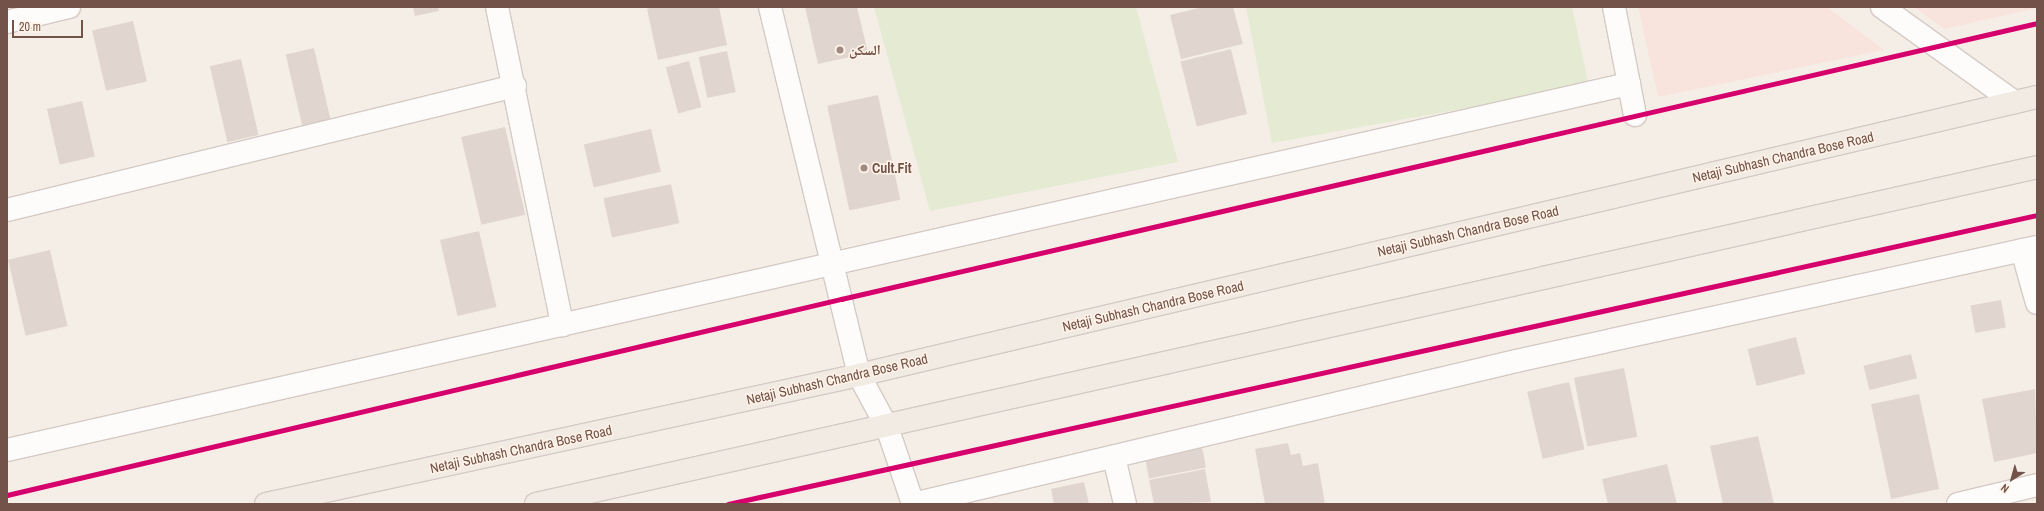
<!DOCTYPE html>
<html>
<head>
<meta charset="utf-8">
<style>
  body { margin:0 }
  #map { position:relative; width:2044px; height:511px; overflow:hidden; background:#f5eee7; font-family:"Archivo Narrow","Noto Naskh Arabic",sans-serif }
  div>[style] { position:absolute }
  .commercial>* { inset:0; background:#f9e4dd }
  .green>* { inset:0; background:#e4ebd2 }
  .building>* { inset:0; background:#e1d6cf; transform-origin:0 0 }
  .roads { filter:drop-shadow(1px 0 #d4cac5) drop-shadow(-1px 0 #d4cac5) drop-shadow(0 1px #d4cac5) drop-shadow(0 -1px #d4cac5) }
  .minor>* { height:22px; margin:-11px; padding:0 11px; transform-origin:11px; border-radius:11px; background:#fefcfb }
  .major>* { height:22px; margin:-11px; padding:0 11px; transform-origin:11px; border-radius:11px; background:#f2ebe4 }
  .cycleway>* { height:5px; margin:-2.5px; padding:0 2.5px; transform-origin:2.5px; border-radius:2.5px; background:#d6006c }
  .dots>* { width:11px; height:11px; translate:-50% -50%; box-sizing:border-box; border:2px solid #fff2e7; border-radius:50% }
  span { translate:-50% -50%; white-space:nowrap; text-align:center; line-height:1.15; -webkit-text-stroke:3px #fff2e7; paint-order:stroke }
  .poi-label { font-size:14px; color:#725249; font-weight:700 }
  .left { translate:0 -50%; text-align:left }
  .street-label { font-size:14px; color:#725249 }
  .frame { position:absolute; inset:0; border:8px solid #725249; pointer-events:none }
  .north { position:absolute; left:1992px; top:459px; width:40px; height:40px; -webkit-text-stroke:3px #fff2e7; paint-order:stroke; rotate:217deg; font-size:11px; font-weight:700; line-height:16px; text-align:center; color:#725249 }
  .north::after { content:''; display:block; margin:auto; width:14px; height:18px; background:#725249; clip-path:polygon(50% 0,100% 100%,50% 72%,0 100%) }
  .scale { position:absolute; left:12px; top:20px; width:71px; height:18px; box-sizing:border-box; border:2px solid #725249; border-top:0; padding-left:5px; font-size:12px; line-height:14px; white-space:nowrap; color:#725249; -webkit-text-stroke:3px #fff2e7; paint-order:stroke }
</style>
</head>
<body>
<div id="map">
  <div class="commercial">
    <i style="clip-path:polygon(1638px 7px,1827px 7px,1884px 50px,1658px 97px)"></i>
    <i style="clip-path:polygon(1914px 7px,2037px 7px,2037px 8px,1944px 29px)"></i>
  </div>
  <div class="green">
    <i style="clip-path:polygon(874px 7px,1136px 7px,1178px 162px,930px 211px)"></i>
    <i style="clip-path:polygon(1246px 7px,1572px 7px,1589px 86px,1272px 143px)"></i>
  </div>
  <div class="building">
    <i style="clip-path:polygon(413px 7px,438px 7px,439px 11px,415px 16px)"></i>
    <i style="clip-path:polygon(654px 7px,719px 7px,727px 45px,658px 60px,647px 9px)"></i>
    <i style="clip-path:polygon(805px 7px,857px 7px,868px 53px,818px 64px)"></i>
    <i style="clip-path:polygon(1203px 7px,1233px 7px,1243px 44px,1181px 59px,1170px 15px)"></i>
    <i style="left:133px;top:21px;width:62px;height:42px;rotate:77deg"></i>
    <i style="left:314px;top:48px;width:77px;height:29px;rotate:77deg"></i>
    <i style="left:1231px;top:49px;width:67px;height:52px;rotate:76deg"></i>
    <i style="left:727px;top:51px;width:42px;height:29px;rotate:78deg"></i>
    <i style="left:241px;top:59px;width:78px;height:32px;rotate:77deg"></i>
    <i style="left:689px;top:61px;width:48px;height:24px;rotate:75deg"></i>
    <i style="left:878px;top:95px;width:107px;height:52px;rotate:78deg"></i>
    <i style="left:82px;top:101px;width:57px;height:36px;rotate:77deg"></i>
    <i style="left:505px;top:127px;width:90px;height:45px;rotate:77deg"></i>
    <i style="left:651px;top:129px;width:44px;height:69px;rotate:77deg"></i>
    <i style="left:671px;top:184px;width:40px;height:69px;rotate:78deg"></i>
    <i style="left:479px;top:231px;width:78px;height:40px;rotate:77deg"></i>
    <i style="left:50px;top:250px;width:78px;height:43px;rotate:77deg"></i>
    <i style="left:2001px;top:300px;width:28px;height:31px;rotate:80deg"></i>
    <i style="left:1796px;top:337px;width:38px;height:50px;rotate:76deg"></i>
    <i style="left:1911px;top:354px;width:25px;height:49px;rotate:76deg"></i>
    <i style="left:1624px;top:368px;width:70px;height:51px;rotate:79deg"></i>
    <i style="left:1569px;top:382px;width:69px;height:43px;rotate:77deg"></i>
    <i style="clip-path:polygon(2035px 389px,2037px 453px,1994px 462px,1982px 399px)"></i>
    <i style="left:1919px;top:394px;width:97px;height:49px;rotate:78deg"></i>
    <i style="clip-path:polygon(1758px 436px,1774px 504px,1723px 504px,1710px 446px)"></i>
    <i style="left:1201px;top:442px;width:26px;height:58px;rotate:79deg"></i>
    <i style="clip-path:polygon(1288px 443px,1291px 455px,1300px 453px,1303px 466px,1318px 463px,1325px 504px,1265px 504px,1255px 449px)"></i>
    <i style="clip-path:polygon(1667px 464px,1677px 504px,1608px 504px,1602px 479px)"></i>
    <i style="clip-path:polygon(1205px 469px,1211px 502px,1154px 504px,1149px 480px)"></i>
    <i style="clip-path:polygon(1084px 482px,1089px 504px,1054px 504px,1051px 489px)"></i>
  </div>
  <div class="roads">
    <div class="minor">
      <i style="left:497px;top:7px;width:325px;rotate:78.4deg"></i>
      <i style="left:770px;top:7px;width:379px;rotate:76.4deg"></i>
      <i style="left:859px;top:375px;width:59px;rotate:61.7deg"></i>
      <i style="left:887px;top:427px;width:81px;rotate:71.3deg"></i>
      <i style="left:1614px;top:7px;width:110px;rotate:79deg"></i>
      <i style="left:1882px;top:7px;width:163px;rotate:35.7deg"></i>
      <i style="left:7px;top:22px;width:64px;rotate:-13.6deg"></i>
      <i style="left:7px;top:210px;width:523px;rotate:-13.72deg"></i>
      <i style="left:2022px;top:250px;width:55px;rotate:74.2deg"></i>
      <i style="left:7px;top:450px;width:1663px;rotate:-12.72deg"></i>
      <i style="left:1114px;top:457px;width:48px;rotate:76.8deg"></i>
      <i style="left:913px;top:504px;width:620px;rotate:-13.34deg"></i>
      <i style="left:1516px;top:361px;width:533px;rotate:-12.34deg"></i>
      <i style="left:1958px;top:504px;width:81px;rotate:-13.5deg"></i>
    </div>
    <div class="major">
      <i style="left:266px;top:504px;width:607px;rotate:-12.27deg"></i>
      <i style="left:859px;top:375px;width:1210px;rotate:-13.28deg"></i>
      <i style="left:536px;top:504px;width:1538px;rotate:-12.65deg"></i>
    </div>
  </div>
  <div class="cycleway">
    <i style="left:7px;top:495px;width:857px;rotate:-13.23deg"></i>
    <i style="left:841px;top:299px;width:1227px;rotate:-12.99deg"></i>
    <i style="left:728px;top:504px;width:1341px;rotate:-12.45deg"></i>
  </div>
  <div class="dots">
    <i style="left:840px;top:50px;background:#a08980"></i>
    <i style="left:864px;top:168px;background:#a08980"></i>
  </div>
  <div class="poi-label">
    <span class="left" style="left:849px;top:50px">السكن</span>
    <span class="left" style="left:872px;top:168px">Cult.Fit</span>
  </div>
  <div class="street-label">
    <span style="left:1783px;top:157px;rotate:-13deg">Netaji Subhash Chandra Bose Road</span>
    <span style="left:1468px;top:231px;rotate:-13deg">Netaji Subhash Chandra Bose Road</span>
    <span style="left:1153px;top:306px;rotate:-13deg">Netaji Subhash Chandra Bose Road</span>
    <span style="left:837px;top:379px;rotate:-13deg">Netaji Subhash Chandra Bose Road</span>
    <span style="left:521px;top:449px;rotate:-12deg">Netaji Subhash Chandra Bose Road</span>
  </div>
  <div class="frame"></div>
  <div class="north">N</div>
  <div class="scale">20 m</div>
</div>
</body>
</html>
